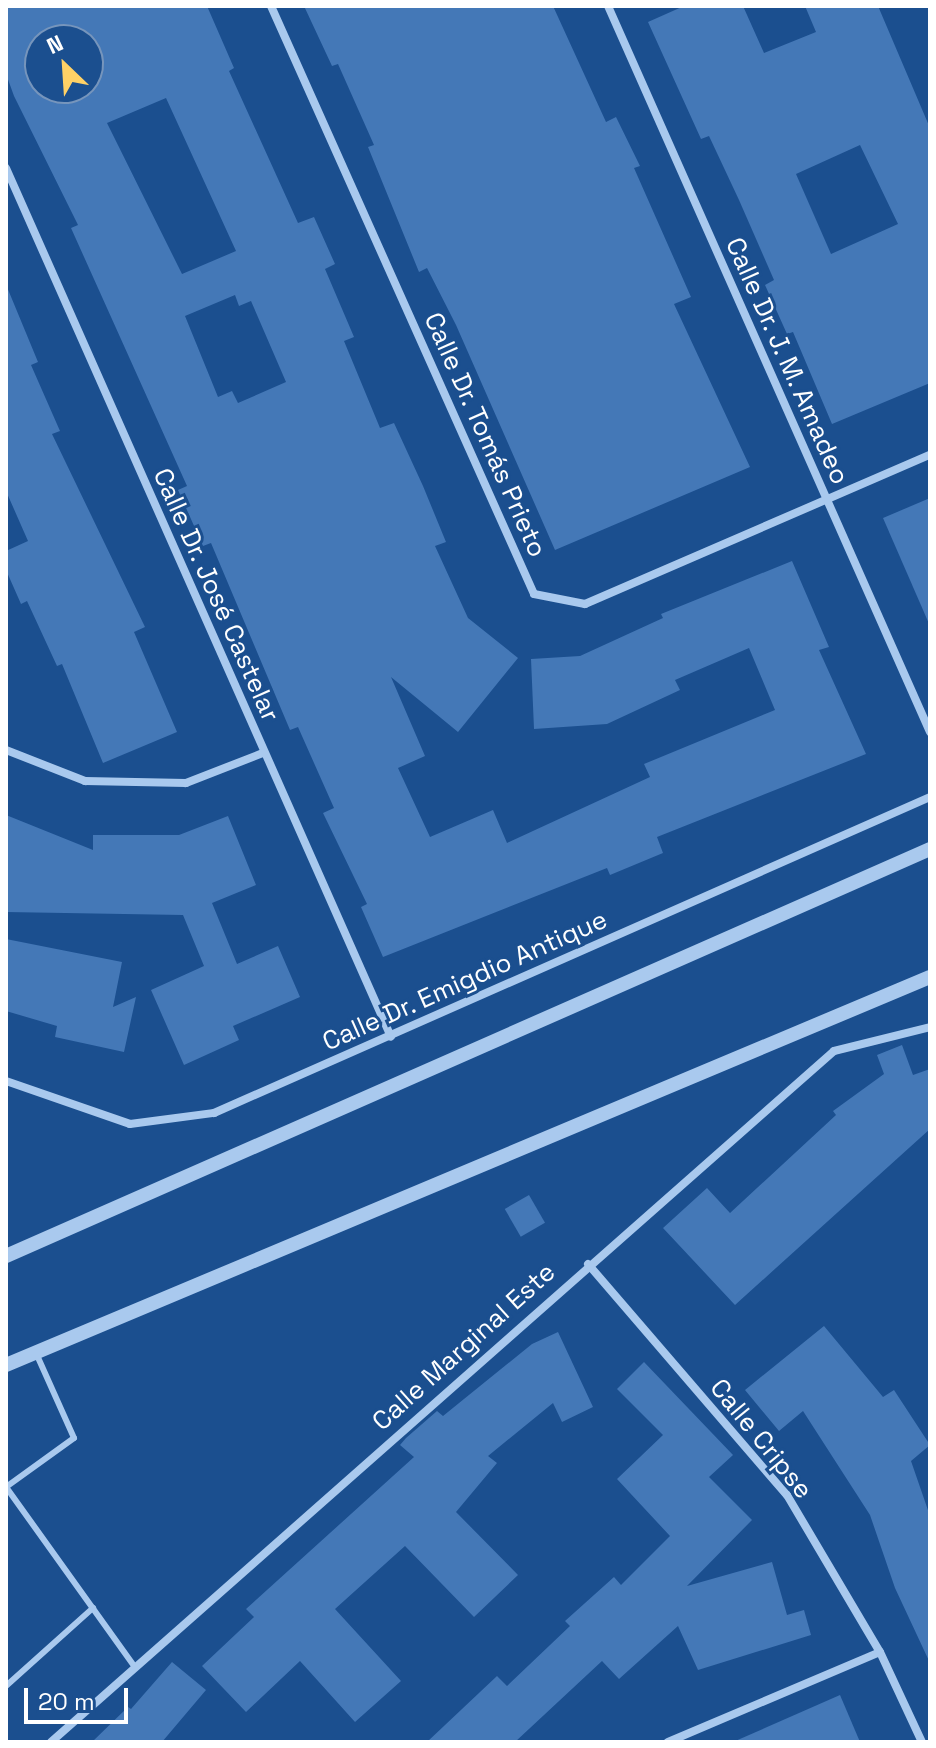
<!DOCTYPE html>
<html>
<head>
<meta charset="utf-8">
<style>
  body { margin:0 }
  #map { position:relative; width:936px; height:1748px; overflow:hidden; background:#1b4f8f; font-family:"Space Grotesk",sans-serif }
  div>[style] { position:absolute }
  .building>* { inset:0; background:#4478b7; transform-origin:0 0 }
  .service>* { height:6px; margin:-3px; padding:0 3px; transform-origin:3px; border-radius:3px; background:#a9c9ee }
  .minor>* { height:8px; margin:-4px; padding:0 4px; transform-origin:4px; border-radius:4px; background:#a9c9ee }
  .tertiary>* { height:14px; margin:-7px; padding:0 7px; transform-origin:7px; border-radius:7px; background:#a9c9ee }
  span { translate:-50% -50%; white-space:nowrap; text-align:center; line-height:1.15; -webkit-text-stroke:6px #1b4f8f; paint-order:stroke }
  .street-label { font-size:26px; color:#fff }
  .frame { position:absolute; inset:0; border:8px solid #fff; pointer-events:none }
  .north { position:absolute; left:24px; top:24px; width:80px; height:80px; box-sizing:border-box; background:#1b4f8f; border:2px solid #7695bc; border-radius:50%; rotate:335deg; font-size:22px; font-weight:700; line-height:32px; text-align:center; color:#fff }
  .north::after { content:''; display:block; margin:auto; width:28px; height:36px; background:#ffd166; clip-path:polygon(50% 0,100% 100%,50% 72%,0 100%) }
  .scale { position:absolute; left:24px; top:1688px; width:104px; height:36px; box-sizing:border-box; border:4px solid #fff; border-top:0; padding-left:10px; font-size:24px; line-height:28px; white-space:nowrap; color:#fff; -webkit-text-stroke:6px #1b4f8f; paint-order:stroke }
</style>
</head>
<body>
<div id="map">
  <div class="building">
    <i style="clip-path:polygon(evenodd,6px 6px,207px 6px,234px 68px,229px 71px,298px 223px,314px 217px,335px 264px,325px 269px,354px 337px,344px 341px,380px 428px,394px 423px,423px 486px,446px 542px,435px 546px,468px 618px,518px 658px,458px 732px,391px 677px,425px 756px,398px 768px,430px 837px,493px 810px,507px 843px,650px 777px,644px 764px,775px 710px,749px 648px,675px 680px,680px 690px,607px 724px,534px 729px,531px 659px,580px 656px,663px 618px,661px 614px,792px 561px,829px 647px,819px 650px,866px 754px,657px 837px,663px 853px,610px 875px,607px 868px,383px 957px,361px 907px,367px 904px,323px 813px,334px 808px,298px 727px,290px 730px,211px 543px,203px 546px,178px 490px,187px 486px,71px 228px,78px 225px,14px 96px,6px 74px,6px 6px,40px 40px,88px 40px,88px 88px,40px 88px,40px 40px,6px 6px,166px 98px,236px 251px,182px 274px,107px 123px,166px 98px,6px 6px,235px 295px,239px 306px,251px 301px,286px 382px,238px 403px,232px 391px,218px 397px,185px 316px,235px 295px)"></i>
    <i style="clip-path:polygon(304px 6px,553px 6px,606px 122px,616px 117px,640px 166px,634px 168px,691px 297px,674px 304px,750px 467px,555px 550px,456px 325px,427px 268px,419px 272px,368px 147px,374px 145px,338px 64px,332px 66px)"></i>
    <i style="clip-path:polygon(evenodd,684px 6px,743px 6px,764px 53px,816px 32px,805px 6px,878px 6px,930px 128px,930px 383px,832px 424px,793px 332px,787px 334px,765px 285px,774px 280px,739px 200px,709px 136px,701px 139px,648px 22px,684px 6px,860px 145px,898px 224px,831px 254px,796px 174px,860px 145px)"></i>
    <i style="clip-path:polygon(7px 287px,38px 362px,31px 365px,60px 431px,52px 434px,145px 627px,134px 632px,177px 732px,103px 763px,62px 664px,57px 666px,27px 601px,21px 604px,6px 570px,6px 551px,28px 541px,6px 491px)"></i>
    <i style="clip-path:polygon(930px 498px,930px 626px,883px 518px)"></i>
    <i style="clip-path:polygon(6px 815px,93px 850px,93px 835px,179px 835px,228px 816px,256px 885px,212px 903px,237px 964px,278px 946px,300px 997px,233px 1026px,239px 1040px,184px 1065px,151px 990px,204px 966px,183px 915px,6px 912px)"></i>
    <i style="clip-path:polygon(6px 939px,122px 962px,113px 1007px,136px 997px,124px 1052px,55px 1037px,57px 1026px,6px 1011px)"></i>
    <i style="clip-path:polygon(902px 1045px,913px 1075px,930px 1069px,930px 1129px,735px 1305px,663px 1228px,707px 1188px,730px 1213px,836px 1115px,833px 1111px,884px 1074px,877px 1055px)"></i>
    <i style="left:529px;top:1195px;width:32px;height:28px;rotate:60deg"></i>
    <i style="clip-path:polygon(824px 1326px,883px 1397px,894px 1390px,930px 1445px,911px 1461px,930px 1516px,930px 1663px,895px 1588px,870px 1515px,803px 1411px,779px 1431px,745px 1390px)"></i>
    <i style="clip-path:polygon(558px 1332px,593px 1407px,562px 1422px,553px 1403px,488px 1456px,497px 1463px,456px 1512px,518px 1575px,474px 1617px,405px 1546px,335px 1609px,401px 1681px,355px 1722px,300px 1661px,246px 1712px,202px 1666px,254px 1617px,246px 1609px,414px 1457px,400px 1445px,406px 1438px,437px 1411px,443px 1416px,532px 1344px)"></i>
    <i style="clip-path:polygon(644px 1362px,733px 1455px,709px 1477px,752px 1520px,687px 1586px,772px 1562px,787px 1615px,804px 1610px,811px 1635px,698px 1670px,678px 1626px,619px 1679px,602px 1661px,515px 1742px,427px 1742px,497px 1676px,507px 1686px,570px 1626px,565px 1621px,614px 1577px,621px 1585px,670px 1536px,617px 1479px,663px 1435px,617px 1389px)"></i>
    <i style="clip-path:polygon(172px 1662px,206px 1690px,162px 1742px,92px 1742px,128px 1707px,131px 1709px)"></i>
    <i style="clip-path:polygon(840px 1695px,860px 1742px,733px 1742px)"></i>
  </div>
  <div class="service">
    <i style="left:36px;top:1353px;width:93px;rotate:65.9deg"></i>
    <i style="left:74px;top:1438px;width:84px;rotate:144.2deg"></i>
    <i style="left:6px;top:1487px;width:221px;rotate:54.4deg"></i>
    <i style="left:6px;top:1686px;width:117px;rotate:-41.9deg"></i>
  </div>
  <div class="minor">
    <i style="left:271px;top:6px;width:644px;rotate:65.9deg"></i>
    <i style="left:534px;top:594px;width:52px;rotate:11.1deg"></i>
    <i style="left:585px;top:604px;width:376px;rotate:-23.4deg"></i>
    <i style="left:608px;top:6px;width:794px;rotate:66.08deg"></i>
    <i style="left:6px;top:168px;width:950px;rotate:66.1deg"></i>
    <i style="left:6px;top:750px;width:85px;rotate:21.4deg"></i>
    <i style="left:85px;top:781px;width:101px;rotate:1.1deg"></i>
    <i style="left:186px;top:783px;width:83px;rotate:-21.3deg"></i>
    <i style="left:6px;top:1081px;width:131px;rotate:19.1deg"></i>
    <i style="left:130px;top:1124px;width:85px;rotate:-7.5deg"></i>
    <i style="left:214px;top:1113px;width:783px;rotate:-23.81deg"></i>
    <i style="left:588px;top:1264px;width:305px;rotate:49.3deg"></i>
    <i style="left:787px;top:1495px;width:182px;rotate:59.4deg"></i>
    <i style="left:880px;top:1652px;width:99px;rotate:65deg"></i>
    <i style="left:51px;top:1742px;width:1044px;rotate:-41.43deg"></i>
    <i style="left:834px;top:1051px;width:99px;rotate:-14deg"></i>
    <i style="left:668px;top:1742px;width:230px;rotate:-23deg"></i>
  </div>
  <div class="tertiary">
    <i style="left:6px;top:1256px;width:1010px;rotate:-23.77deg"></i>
    <i style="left:6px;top:1365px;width:1002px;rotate:-22.78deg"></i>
  </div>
  <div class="street-label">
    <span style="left:787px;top:361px;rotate:66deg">Calle Dr. J. M. Amadeo</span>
    <span style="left:485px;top:435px;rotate:66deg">Calle Dr. Tomás Prieto</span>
    <span style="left:216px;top:595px;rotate:66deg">Calle Dr. José Castelar</span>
    <span style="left:465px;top:981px;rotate:-24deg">Calle Dr. Emigdio Antique</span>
    <span style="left:464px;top:1347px;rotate:-42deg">Calle Marginal Este</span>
    <span style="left:761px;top:1439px;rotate:51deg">Calle Cripse</span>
  </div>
  <div class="frame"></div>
  <div class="north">N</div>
  <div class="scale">20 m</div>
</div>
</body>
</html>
